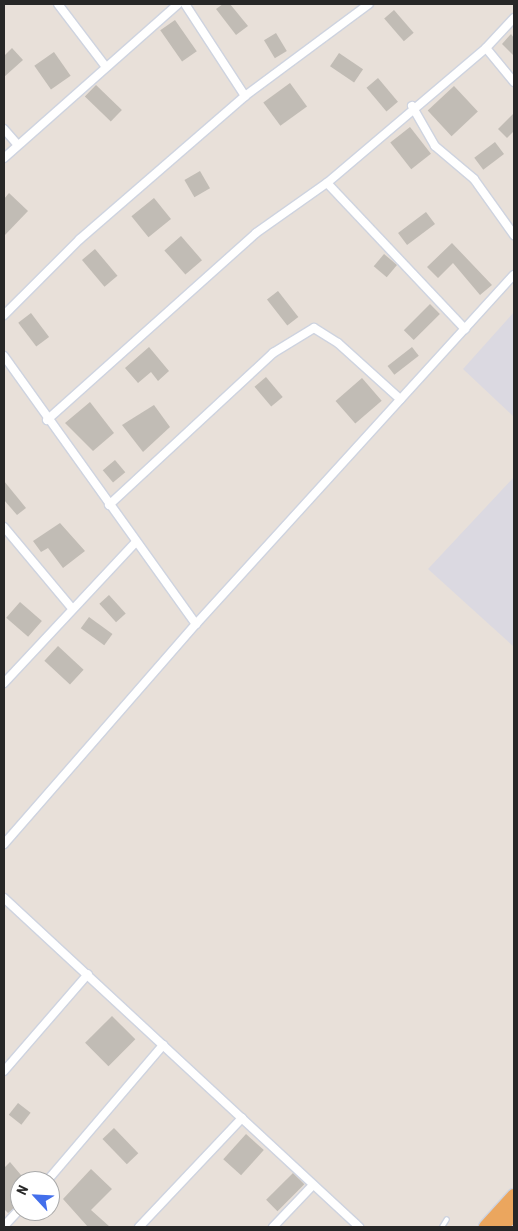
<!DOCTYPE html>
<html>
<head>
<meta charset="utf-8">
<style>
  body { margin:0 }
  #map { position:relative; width:518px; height:1231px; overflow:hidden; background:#e8e0d9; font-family:"Roboto Condensed",sans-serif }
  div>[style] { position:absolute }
  .industrial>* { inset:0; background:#dbd9e1 }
  .building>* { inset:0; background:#c1bcb5; transform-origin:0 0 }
  .roads { filter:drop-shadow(1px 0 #ced3df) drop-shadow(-1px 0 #ced3df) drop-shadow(0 1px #ced3df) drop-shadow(0 -1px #ced3df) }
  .service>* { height:4px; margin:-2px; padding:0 2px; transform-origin:2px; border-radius:2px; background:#fff }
  .minor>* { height:8px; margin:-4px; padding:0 4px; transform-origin:4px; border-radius:4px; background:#fff }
  .trunk>* { height:14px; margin:-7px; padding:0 7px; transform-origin:7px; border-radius:7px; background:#eba65e }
  span { translate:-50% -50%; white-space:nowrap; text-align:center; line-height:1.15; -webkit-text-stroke:4px #fff; paint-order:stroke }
  .frame { position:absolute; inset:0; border:5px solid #272727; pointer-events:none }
  .north { position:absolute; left:10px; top:1171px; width:50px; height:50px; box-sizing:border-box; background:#fff; border:1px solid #a9a9a9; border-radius:50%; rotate:295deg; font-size:14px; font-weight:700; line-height:20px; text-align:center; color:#272727 }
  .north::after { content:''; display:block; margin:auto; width:18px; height:22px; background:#436feb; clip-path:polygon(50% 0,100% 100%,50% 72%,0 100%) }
</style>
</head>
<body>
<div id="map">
  <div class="industrial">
    <i style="clip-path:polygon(514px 312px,514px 417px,463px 369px)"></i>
    <i style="clip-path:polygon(514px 477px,514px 647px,428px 569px)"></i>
  </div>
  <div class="building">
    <i style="clip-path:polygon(223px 4px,230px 4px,248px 26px,236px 35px,216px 9px)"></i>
    <i style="left:394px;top:10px;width:30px;height:13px;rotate:49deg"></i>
    <i style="left:175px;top:20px;width:38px;height:18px;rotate:55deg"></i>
    <i style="left:276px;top:33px;width:21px;height:14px;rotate:59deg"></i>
    <i style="clip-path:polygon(511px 34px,514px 38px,514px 56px,502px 44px)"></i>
    <i style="clip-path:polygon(12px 48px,23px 60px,4px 77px,4px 56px)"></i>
    <i style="left:54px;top:52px;width:29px;height:24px;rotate:55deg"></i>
    <i style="left:339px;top:53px;width:29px;height:16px;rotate:34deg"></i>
    <i style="left:378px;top:78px;width:31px;height:15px;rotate:50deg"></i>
    <i style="left:290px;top:83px;width:29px;height:33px;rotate:54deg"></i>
    <i style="left:96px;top:85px;width:36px;height:16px;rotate:44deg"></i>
    <i style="left:454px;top:86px;width:35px;height:36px;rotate:47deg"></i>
    <i style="clip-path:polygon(514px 113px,514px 131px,507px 138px,498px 129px)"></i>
    <i style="left:410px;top:127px;width:34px;height:25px;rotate:52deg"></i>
    <i style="left:495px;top:142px;width:15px;height:26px;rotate:53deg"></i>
    <i style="left:200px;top:171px;width:20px;height:18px;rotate:60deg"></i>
    <i style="clip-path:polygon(9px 193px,28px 211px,4px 236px,4px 199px)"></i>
    <i style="left:154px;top:198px;width:27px;height:29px;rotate:51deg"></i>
    <i style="left:426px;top:212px;width:15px;height:35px;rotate:53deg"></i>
    <i style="left:181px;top:236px;width:32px;height:22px;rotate:49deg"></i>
    <i style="clip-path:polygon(452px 243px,492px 285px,480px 295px,453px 263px,438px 278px,427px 267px)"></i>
    <i style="left:95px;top:249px;width:35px;height:17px;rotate:50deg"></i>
    <i style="left:384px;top:254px;width:17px;height:16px;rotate:40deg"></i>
    <i style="left:278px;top:291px;width:33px;height:14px;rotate:52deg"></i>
    <i style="left:430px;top:304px;width:14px;height:37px;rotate:45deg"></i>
    <i style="left:31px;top:313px;width:30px;height:16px;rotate:53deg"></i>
    <i style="clip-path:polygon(149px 347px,169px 371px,158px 381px,151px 372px,138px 383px,125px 368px)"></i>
    <i style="left:412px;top:347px;width:11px;height:31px;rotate:52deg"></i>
    <i style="left:266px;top:377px;width:26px;height:15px;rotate:50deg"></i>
    <i style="left:362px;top:378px;width:30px;height:35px;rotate:49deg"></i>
    <i style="clip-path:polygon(90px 402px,114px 433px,93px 451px,65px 423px)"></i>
    <i style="clip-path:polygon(154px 405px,170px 427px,143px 452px,122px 425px)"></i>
    <i style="left:115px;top:460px;width:16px;height:16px;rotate:50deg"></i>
    <i style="clip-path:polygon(4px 481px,26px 508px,17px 515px,4px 500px)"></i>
    <i style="clip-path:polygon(60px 523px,85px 551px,63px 568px,48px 548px,41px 552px,33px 541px)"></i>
    <i style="left:109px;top:595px;width:25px;height:13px;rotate:48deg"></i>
    <i style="left:20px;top:602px;width:29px;height:21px;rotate:41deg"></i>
    <i style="left:89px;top:617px;width:29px;height:14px;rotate:36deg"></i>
    <i style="left:58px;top:646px;width:35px;height:20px;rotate:43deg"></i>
    <i style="left:112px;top:1016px;width:33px;height:38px;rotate:45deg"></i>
    <i style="left:18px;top:1103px;width:16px;height:15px;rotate:38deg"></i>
    <i style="left:114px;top:1128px;width:35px;height:16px;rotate:46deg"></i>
    <i style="left:246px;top:1134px;width:24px;height:34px;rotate:42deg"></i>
    <i style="clip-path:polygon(10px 1162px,26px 1181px,20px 1181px,20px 1204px,8px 1213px,4px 1209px,4px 1168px)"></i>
    <i style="clip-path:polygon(91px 1169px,112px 1189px,91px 1210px,110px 1227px,88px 1227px,63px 1199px)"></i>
    <i style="left:293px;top:1173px;width:16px;height:38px;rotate:45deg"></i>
  </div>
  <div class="roads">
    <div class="service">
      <i style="left:442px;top:1227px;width:9px;rotate:-58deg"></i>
    </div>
    <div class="minor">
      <i style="left:58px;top:4px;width:79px;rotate:52.7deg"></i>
      <i style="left:185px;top:4px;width:110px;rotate:56.9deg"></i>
      <i style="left:486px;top:48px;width:44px;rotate:50.5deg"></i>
      <i style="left:412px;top:106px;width:46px;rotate:60.1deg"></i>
      <i style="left:435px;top:146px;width:51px;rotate:40.2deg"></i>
      <i style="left:474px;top:179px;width:69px;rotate:54.5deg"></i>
      <i style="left:4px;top:129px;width:20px;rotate:49deg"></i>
      <i style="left:4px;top:158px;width:232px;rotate:-41.5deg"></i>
      <i style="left:327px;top:183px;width:201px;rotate:46.6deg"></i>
      <i style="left:4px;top:315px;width:107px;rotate:-45deg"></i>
      <i style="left:80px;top:239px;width:218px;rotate:-40.9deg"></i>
      <i style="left:245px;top:96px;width:154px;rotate:-36.6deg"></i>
      <i style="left:4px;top:356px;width:330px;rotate:54.4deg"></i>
      <i style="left:47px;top:420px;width:280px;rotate:-41.8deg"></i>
      <i style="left:256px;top:233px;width:87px;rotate:-35.2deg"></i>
      <i style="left:327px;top:183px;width:209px;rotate:-40.3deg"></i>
      <i style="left:486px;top:48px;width:41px;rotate:-47deg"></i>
      <i style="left:109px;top:505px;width:224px;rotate:-42.8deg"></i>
      <i style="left:273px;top:353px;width:48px;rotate:-31.4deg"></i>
      <i style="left:314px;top:328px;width:28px;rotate:32deg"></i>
      <i style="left:338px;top:343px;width:84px;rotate:42.1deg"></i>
      <i style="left:4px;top:527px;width:104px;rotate:50.1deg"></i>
      <i style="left:4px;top:683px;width:193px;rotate:-46.9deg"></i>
      <i style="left:4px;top:844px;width:292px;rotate:-48.9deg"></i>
      <i style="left:196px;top:624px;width:472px;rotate:-47.7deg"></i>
      <i style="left:4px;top:898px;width:484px;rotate:42.8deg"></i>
      <i style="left:4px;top:1071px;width:128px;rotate:-49.1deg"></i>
      <i style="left:47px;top:1181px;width:179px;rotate:-49.5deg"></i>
      <i style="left:4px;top:1226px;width:23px;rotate:-47deg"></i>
      <i style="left:139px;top:1227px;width:150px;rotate:-46.6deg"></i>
      <i style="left:273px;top:1227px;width:58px;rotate:-46.4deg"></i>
    </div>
    <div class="trunk">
      <i style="left:486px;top:1227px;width:42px;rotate:-47.9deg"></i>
      <i style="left:501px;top:1227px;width:19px;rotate:-47deg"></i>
    </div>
  </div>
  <div class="frame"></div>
  <div class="north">N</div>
</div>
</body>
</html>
